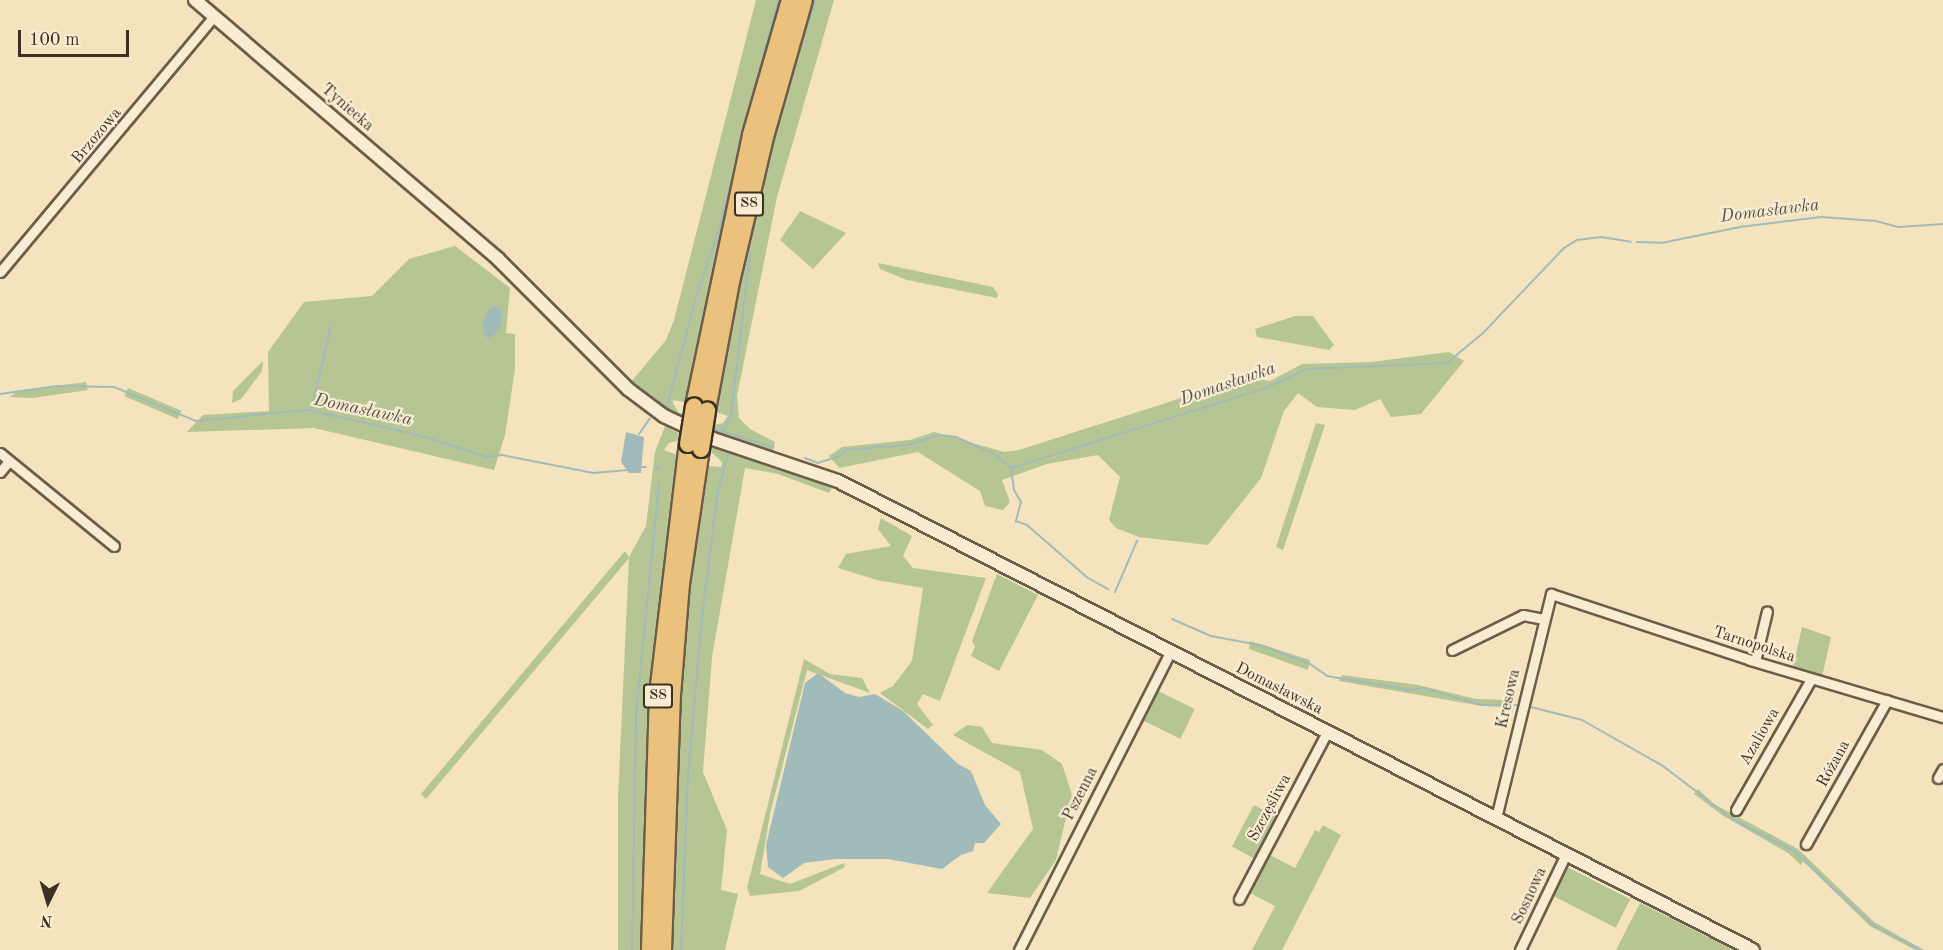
<!DOCTYPE html>
<html>
<head>
<meta charset="utf-8">
<style>
  body { margin:0 }
  #map { position:relative; width:1943px; height:950px; overflow:hidden; background:#f4e3bc; font-family:"Old Standard TT",serif }
  div>[style] { position:absolute }
  .green>* { inset:0; background:#b6c594; transform-origin:0 0 }
  .water>* { inset:0; background:#a1bbbb }
  .stream>* { height:2px; margin:-1px; padding:0 1px; transform-origin:1px; border-radius:1px; background:#a1bbbb }
  .roads { filter:drop-shadow(2px 0 #6c5c49) drop-shadow(-2px 0 #6c5c49) drop-shadow(0 2px #6c5c49) drop-shadow(0 -2px #6c5c49) }
  .street>* { height:9px; margin:-4.5px; padding:0 4.5px; transform-origin:4.5px; border-radius:4.5px; background:#f8edd3 }
  .secondary>* { height:12px; margin:-6px; padding:0 6px; transform-origin:6px; border-radius:6px; background:#f8edd3 }
  .highway>* { height:16px; margin:-8px; padding:0 8px; transform-origin:8px; border-radius:8px; background:#eac27e }
  .bridges { filter:drop-shadow(2px 0 #3e2f23) drop-shadow(-2px 0 #3e2f23) drop-shadow(0 2px #3e2f23) drop-shadow(0 -2px #3e2f23) }
  .highway-bridge>* { height:16px; margin:-8px; padding:0 8px; transform-origin:8px; border-radius:8px; background:#eac27e }
  span { translate:-50% -50%; white-space:nowrap; text-align:center; line-height:1.15; -webkit-text-stroke:4.5px #f8edd3; paint-order:stroke }
  .shield-label span { padding:2px 4px; background:#f8edd3; border:2px solid; border-radius:4px; -webkit-text-stroke-width:0 }
  .shield-label { font-size:15px; color:#3e2f23; font-weight:700 }
  .street-label { font-size:16px; color:#3e2f23 }
  .water-label { font-size:18px; color:#575249; font-style:italic }
  .north { position:absolute; left:18px; top:872px; width:60px; height:60px; -webkit-text-stroke:4px #f8edd3; paint-order:stroke; rotate:185deg; font-size:16px; font-weight:700; line-height:24px; text-align:center; color:#3e2f23 }
  .north::after { content:''; display:block; margin:auto; width:21px; height:27px; background:#3e2f23; clip-path:polygon(50% 0,100% 100%,50% 72%,0 100%) }
  .scale { position:absolute; left:18px; top:30px; width:111px; height:27px; box-sizing:border-box; border:3px solid #3e2f23; border-top:0; padding-left:8px; font-size:18px; line-height:21px; white-space:nowrap; color:#3e2f23; -webkit-text-stroke:4px #f8edd3; paint-order:stroke }
</style>
</head>
<body>
<div id="map">
  <div class="green">
    <i style="clip-path:polygon(756px 0,782px 0,729px 195px,689px 391px,684px 402px,673px 400px,673px 403px,679px 413px,714px 425px,723px 423px,728px 416px,716px 412px,717px 401px,749px 239px,779px 118px,813px 0,834px 0,777px 197px,737px 396px,739px 418px,750px 429px,775px 442px,773px 453px,681px 422px,631px 382px,666px 340px,674px 320px)"></i>
    <i style="clip-path:polygon(800px 211px,846px 233px,813px 269px,780px 240px)"></i>
    <i style="clip-path:polygon(455px 246px,510px 288px,506px 333px,515px 334px,515px 369px,505px 435px,494px 470px,314px 428px,187px 432px,203px 415px,269px 411px,268px 352px,304px 302px,372px 296px,409px 259px)"></i>
    <i style="clip-path:polygon(878px 263px,993px 287px,998px 294px,997px 298px,907px 280px,880px 269px)"></i>
    <i style="clip-path:polygon(1295px 316px,1313px 316px,1334px 345px,1329px 350px,1257px 337px,1255px 329px)"></i>
    <i style="clip-path:polygon(1449px 352px,1464px 361px,1421px 414px,1391px 417px,1380px 399px,1355px 410px,1317px 407px,1298px 393px,1284px 411px,1261px 478px,1208px 545px,1139px 537px,1116px 528px,1109px 520px,1120px 477px,1098px 455px,1047px 464px,1002px 480px,1010px 502px,1003px 510px,985px 506px,980px 491px,918px 452px,839px 468px,829px 456px,842px 447px,910px 440px,934px 432px,1004px 452px,1019px 450px,1247px 377px,1270px 381px,1302px 364px,1371px 362px)"></i>
    <i style="clip-path:polygon(263px 361px,262px 371px,241px 399px,232px 403px,233px 391px)"></i>
    <i style="clip-path:polygon(86px 382px,88px 390px,33px 398px,10px 397px,17px 391px)"></i>
    <i style="left:128px;top:388px;width:58px;height:9px;rotate:23deg"></i>
    <i style="clip-path:polygon(1316px 423px,1325px 425px,1283px 550px,1276px 547px)"></i>
    <i style="clip-path:polygon(665px 426px,680px 434px,680px 440px,669px 443px,664px 450px,677px 455px,677px 464px,650px 714px,642px 950px,618px 950px,618px 798px,629px 558px,426px 799px,421px 794px,625px 551px,629px 557px,646px 526px,655px 452px)"></i>
    <i style="clip-path:polygon(712px 442px,830px 483px,832px 488px,829px 493px,778px 474px,745px 468px,712px 657px,703px 772px,727px 830px,721px 890px,738px 894px,725px 950px,671px 950px,679px 725px,690px 593px,707px 466px,721px 467px,722px 462px,710px 451px)"></i>
    <i style="clip-path:polygon(881px 518px,912px 536px,903px 556px,913px 568px,986px 578px,940px 701px,923px 694px,917px 704px,933px 725px,928px 729px,880px 693px,893px 686px,912px 661px,923px 588px,877px 580px,838px 568px,846px 554px,891px 546px,878px 529px)"></i>
    <i style="clip-path:polygon(997px 574px,1038px 595px,999px 671px,971px 656px,975px 647px,972px 641px)"></i>
    <i style="clip-path:polygon(1802px 627px,1831px 637px,1822px 677px,1793px 667px)"></i>
    <i style="clip-path:polygon(1250px 641px,1310px 660px,1308px 670px,1249px 649px)"></i>
    <i style="clip-path:polygon(804px 659px,830px 674px,862px 678px,870px 693px,807px 670px,770px 814px,760px 874px,790px 884px,844px 863px,845px 867px,799px 891px,750px 896px,747px 888px)"></i>
    <i style="clip-path:polygon(1342px 675px,1418px 685px,1476px 699px,1509px 700px,1508px 707px,1482px 706px,1339px 681px)"></i>
    <i style="left:1158px;top:691px;width:41px;height:33px;rotate:26deg"></i>
    <i style="clip-path:polygon(967px 725px,982px 727px,992px 743px,1042px 750px,1062px 764px,1072px 795px,1064px 826px,1056px 860px,1030px 898px,987px 893px,1033px 829px,1020px 772px,953px 735px)"></i>
    <i style="clip-path:polygon(1698px 789px,1714px 804px,1798px 849px,1874px 922px,1924px 950px,1915px 950px,1870px 926px,1803px 861px,1801px 865px,1788px 853px,1722px 815px,1694px 794px)"></i>
    <i style="left:1254px;top:805px;width:27px;height:47px;rotate:28deg"></i>
    <i style="clip-path:polygon(1323px 825px,1341px 835px,1282px 950px,1252px 950px,1275px 906px,1248px 892px,1268px 854px,1295px 868px,1315px 830px,1319px 832px)"></i>
    <i style="left:1567px;top:867px;width:71px;height:32px;rotate:27deg"></i>
    <i style="clip-path:polygon(1640px 903px,1694px 930px,1733px 950px,1616px 950px)"></i>
  </div>
  <div class="water">
    <i style="clip-path:polygon(495px 305px,502px 311px,502px 326px,492px 337px,486px 338px,482px 325px,488px 310px)"></i>
    <i style="clip-path:polygon(626px 432px,644px 437px,641px 473px,629px 473px,621px 462px)"></i>
    <i style="clip-path:polygon(818px 673px,845px 693px,859px 697px,875px 694px,903px 711px,958px 764px,971px 771px,985px 805px,1001px 824px,984px 843px,975px 843px,973px 851px,961px 855px,942px 869px,888px 859px,836px 859px,804px 863px,783px 878px,768px 867px,766px 845px,805px 683px)"></i>
  </div>
  <div class="stream">
    <i style="left:804px;top:36px;width:38px;rotate:-72deg"></i>
    <i style="left:1637px;top:242px;width:24px;rotate:2deg"></i>
    <i style="left:1661px;top:243px;width:81px;rotate:-11.4deg"></i>
    <i style="left:1740px;top:227px;width:82px;rotate:-7deg"></i>
    <i style="left:1821px;top:217px;width:55px;rotate:4.2deg"></i>
    <i style="left:1876px;top:221px;width:24px;rotate:15deg"></i>
    <i style="left:1899px;top:227px;width:44px;rotate:-3.9deg"></i>
    <i style="left:0;top:394px;width:58px;rotate:-8deg"></i>
    <i style="left:57px;top:386px;width:57px;rotate:1deg"></i>
    <i style="left:114px;top:387px;width:89px;rotate:22.5deg"></i>
    <i style="left:196px;top:421px;width:113px;rotate:-5.6deg"></i>
    <i style="left:308px;top:410px;width:117px;rotate:12.8deg"></i>
    <i style="left:422px;top:436px;width:68px;rotate:17.9deg"></i>
    <i style="left:487px;top:457px;width:15px;rotate:-8deg"></i>
    <i style="left:502px;top:455px;width:93px;rotate:11.2deg"></i>
    <i style="left:593px;top:473px;width:35px;rotate:-5deg"></i>
    <i style="left:660px;top:402px;width:24px;rotate:36deg"></i>
    <i style="left:667px;top:407px;width:114px;rotate:-75.2deg"></i>
    <i style="left:696px;top:297px;width:71px;rotate:-71.1deg"></i>
    <i style="left:719px;top:230px;width:237px;rotate:-75.6deg"></i>
    <i style="left:311px;top:411px;width:87px;rotate:-76.8deg"></i>
    <i style="left:710px;top:428px;width:66px;rotate:16.8deg"></i>
    <i style="left:723px;top:432px;width:18px;rotate:-63deg"></i>
    <i style="left:731px;top:416px;width:166px;rotate:-83.4deg"></i>
    <i style="left:639px;top:434px;width:19px;rotate:-55deg"></i>
    <i style="left:805px;top:458px;width:14px;rotate:21deg"></i>
    <i style="left:818px;top:463px;width:23px;rotate:-18deg"></i>
    <i style="left:840px;top:456px;width:8px;rotate:-50deg"></i>
    <i style="left:845px;top:450px;width:63px;rotate:-4.5deg"></i>
    <i style="left:908px;top:445px;width:33px;rotate:-18deg"></i>
    <i style="left:939px;top:435px;width:17px;rotate:7deg"></i>
    <i style="left:956px;top:437px;width:42px;rotate:24.1deg"></i>
    <i style="left:994px;top:454px;width:22px;rotate:39deg"></i>
    <i style="left:1011px;top:468px;width:264px;rotate:-17.4deg"></i>
    <i style="left:1263px;top:389px;width:48px;rotate:-24.4deg"></i>
    <i style="left:1307px;top:369px;width:140px;rotate:-2.5deg"></i>
    <i style="left:1447px;top:363px;width:48px;rotate:-40deg"></i>
    <i style="left:1484px;top:332px;width:116px;rotate:-46.4deg"></i>
    <i style="left:1564px;top:248px;width:15px;rotate:-32deg"></i>
    <i style="left:1577px;top:240px;width:24px;rotate:-7deg"></i>
    <i style="left:1601px;top:237px;width:30px;rotate:9deg"></i>
    <i style="left:642px;top:467px;width:4px"></i>
    <i style="left:657px;top:468px;width:3px"></i>
    <i style="left:1011px;top:468px;width:22px;rotate:82deg"></i>
    <i style="left:1014px;top:490px;width:14px;rotate:60deg"></i>
    <i style="left:1021px;top:502px;width:20px;rotate:105deg"></i>
    <i style="left:1016px;top:521px;width:12px;rotate:20deg"></i>
    <i style="left:1027px;top:525px;width:81px;rotate:41deg"></i>
    <i style="left:1088px;top:578px;width:23px;rotate:29deg"></i>
    <i style="left:1115px;top:592px;width:56px;rotate:-66.7deg"></i>
    <i style="left:1172px;top:619px;width:43px;rotate:23.6deg"></i>
    <i style="left:1211px;top:636px;width:54px;rotate:10.7deg"></i>
    <i style="left:1264px;top:646px;width:49px;rotate:21.4deg"></i>
    <i style="left:1310px;top:664px;width:21px;rotate:35deg"></i>
    <i style="left:1327px;top:676px;width:84px;rotate:9.6deg"></i>
    <i style="left:1410px;top:690px;width:13px;rotate:-9deg"></i>
    <i style="left:1423px;top:688px;width:61px;rotate:16.1deg"></i>
    <i style="left:1482px;top:705px;width:35px"></i>
    <i style="left:1527px;top:706px;width:57px;rotate:14.3deg"></i>
    <i style="left:1582px;top:720px;width:93px;rotate:29.6deg"></i>
    <i style="left:1663px;top:766px;width:87px;rotate:37.5deg"></i>
    <i style="left:1732px;top:819px;width:70px;rotate:27.3deg"></i>
    <i style="left:1794px;top:851px;width:108px;rotate:43.5deg"></i>
    <i style="left:1872px;top:925px;width:55px;rotate:27deg"></i>
    <i style="left:632px;top:950px;width:235px;rotate:-89deg"></i>
    <i style="left:636px;top:715px;width:233px;rotate:-84.3deg"></i>
    <i style="left:681px;top:950px;width:175px;rotate:-87.7deg"></i>
    <i style="left:688px;top:775px;width:168px;rotate:-84.9deg"></i>
    <i style="left:703px;top:608px;width:119px;rotate:-82.8deg"></i>
    <i style="left:718px;top:490px;width:37px;rotate:-74deg"></i>
  </div>
  <div class="roads">
    <div class="street">
      <i style="left:0;top:272px;width:334px;rotate:-50.1deg"></i>
      <i style="left:0;top:453px;width:147px;rotate:39.2deg"></i>
      <i style="left:0;top:472px;width:14px;rotate:-51deg"></i>
      <i style="left:1452px;top:650px;width:79px;rotate:-26.2deg"></i>
      <i style="left:1523px;top:615px;width:21px;rotate:11deg"></i>
      <i style="left:1755px;top:661px;width:51px;rotate:-76.5deg"></i>
      <i style="left:1938px;top:778px;width:10px;rotate:-61deg"></i>
      <i style="left:1736px;top:810px;width:151px;rotate:-60.2deg"></i>
      <i style="left:1496px;top:818px;width:231px;rotate:-76.2deg"></i>
      <i style="left:1551px;top:594px;width:210px;rotate:18.3deg"></i>
      <i style="left:1750px;top:660px;width:201px;rotate:16.5deg"></i>
      <i style="left:1806px;top:844px;width:165px;rotate:-60.6deg"></i>
      <i style="left:1239px;top:899px;width:189px;rotate:-62.2deg"></i>
      <i style="left:1019px;top:950px;width:335px;rotate:-63.1deg"></i>
      <i style="left:1520px;top:950px;width:106px;rotate:-64.4deg"></i>
    </div>
    <div class="secondary">
      <i style="left:195px;top:0;width:399px;rotate:40.5deg"></i>
      <i style="left:498px;top:259px;width:184px;rotate:45deg"></i>
      <i style="left:628px;top:389px;width:45px;rotate:36.9deg"></i>
      <i style="left:664px;top:416px;width:54px;rotate:25.1deg"></i>
      <i style="left:713px;top:439px;width:132px;rotate:18.6deg"></i>
      <i style="left:838px;top:481px;width:1028px;rotate:27.14deg"></i>
    </div>
    <div class="highway">
      <i style="left:694px;top:406px;width:277px;rotate:-78.1deg"></i>
      <i style="left:751px;top:135px;width:141px;rotate:-73.9deg"></i>
      <i style="left:707px;top:410px;width:130px;rotate:-79.4deg"></i>
      <i style="left:731px;top:282px;width:149px;rotate:-76.8deg"></i>
      <i style="left:765px;top:137px;width:142px;rotate:-74.1deg"></i>
      <i style="left:650px;top:950px;width:256px;rotate:-88.2deg"></i>
      <i style="left:658px;top:694px;width:252px;rotate:-83.2deg"></i>
      <i style="left:663px;top:950px;width:255px;rotate:-88deg"></i>
      <i style="left:672px;top:695px;width:111px;rotate:-85.4deg"></i>
      <i style="left:681px;top:584px;width:136px;rotate:-81.6deg"></i>
    </div>
  </div>
  <div class="bridges">
    <div class="highway-bridge">
      <i style="left:688px;top:444px;width:38px;rotate:-81deg"></i>
      <i style="left:701px;top:449px;width:39px;rotate:-81deg"></i>
    </div>
  </div>
  <div class="shield-label">
    <span style="left:749px;top:204px">S8</span>
    <span style="left:658px;top:696px">S8</span>
  </div>
  <div class="street-label">
    <span style="left:347px;top:108px;rotate:41deg">Tyniecka</span>
    <span style="left:97px;top:136px;rotate:-50deg">Brzozowa</span>
    <span style="left:1754px;top:645px;rotate:18deg">Tarnopolska</span>
    <span style="left:1279px;top:689px;rotate:27deg">Domasławska</span>
    <span style="left:1509px;top:699px;rotate:-77deg">Kresowa</span>
    <span style="left:1760px;top:737px;rotate:-60deg">Azaliowa</span>
    <span style="left:1834px;top:764px;rotate:-61deg">Różana</span>
    <span style="left:1081px;top:794px;rotate:-63deg">Pszenna</span>
    <span style="left:1270px;top:808px;rotate:-62deg">Szczęśliwa</span>
    <span style="left:1530px;top:896px;rotate:-65deg">Sosnowa</span>
  </div>
  <div class="water-label">
    <span style="left:1770px;top:211px;rotate:-7deg">Domasławka</span>
    <span style="left:1228px;top:384px;rotate:-19deg">Domasławka</span>
    <span style="left:363px;top:410px;rotate:12deg">Domasławka</span>
  </div>
  <div class="north">N</div>
  <div class="scale">100 m</div>
</div>
</body>
</html>
